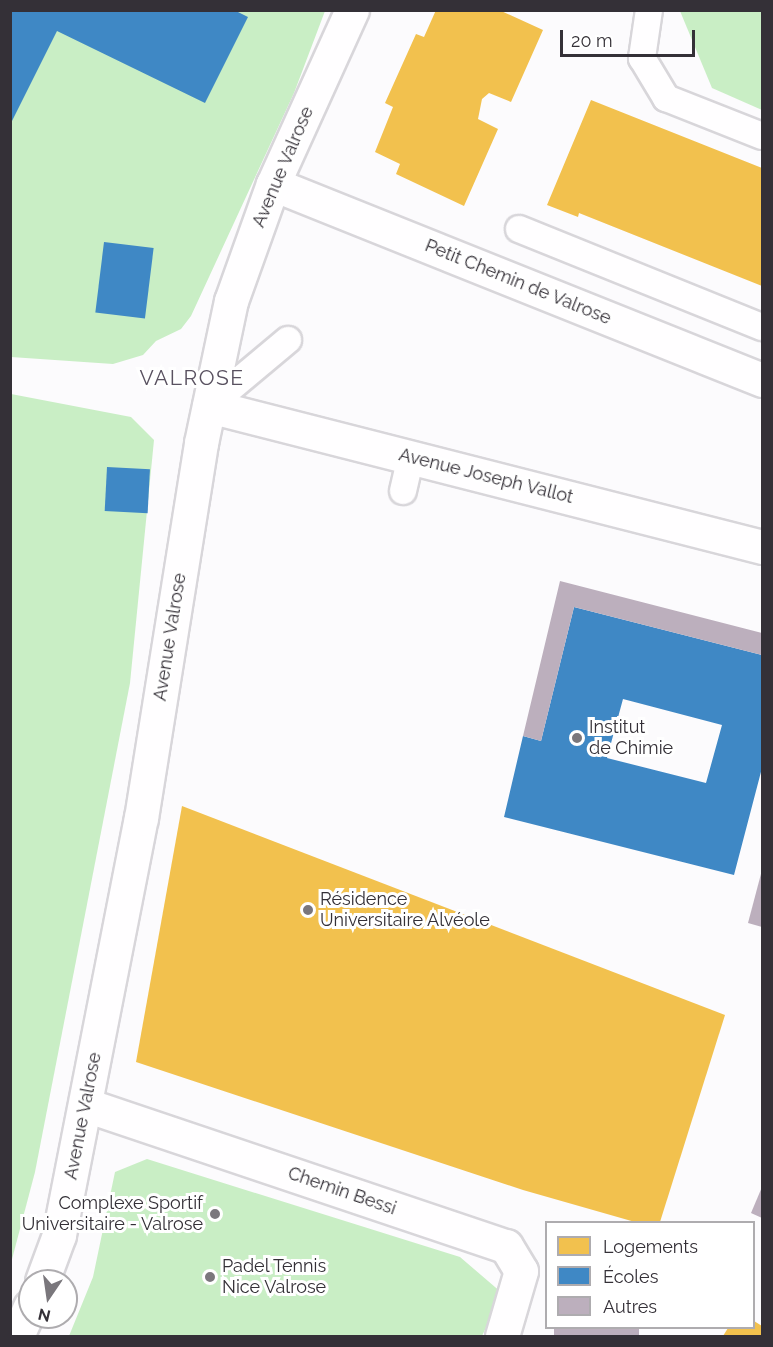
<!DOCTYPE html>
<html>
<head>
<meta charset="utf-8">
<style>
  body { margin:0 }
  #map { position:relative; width:773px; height:1347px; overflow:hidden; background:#fcfbfd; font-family:Raleway,sans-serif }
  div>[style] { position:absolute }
  .green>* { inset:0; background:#c9eec5 }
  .homes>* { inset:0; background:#f2c14e }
  .schools>* { inset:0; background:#3f88c5; transform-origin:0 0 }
  .building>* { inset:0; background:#bcafbd; transform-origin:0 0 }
  .roads { filter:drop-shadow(2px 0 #d8d6da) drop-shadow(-2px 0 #d8d6da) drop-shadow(0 2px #d8d6da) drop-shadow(0 -2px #d8d6da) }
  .lane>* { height:26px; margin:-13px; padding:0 13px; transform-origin:13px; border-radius:13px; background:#fffeff }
  .street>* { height:33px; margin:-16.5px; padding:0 16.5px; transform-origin:16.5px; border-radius:16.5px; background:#fffeff }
  .dots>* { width:16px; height:16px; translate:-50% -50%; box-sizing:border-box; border:3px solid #fff; border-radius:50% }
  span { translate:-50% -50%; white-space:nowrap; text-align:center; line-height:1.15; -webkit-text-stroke:6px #fff; paint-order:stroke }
  .street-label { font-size:18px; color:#343037 }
  .poi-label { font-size:18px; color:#343037 }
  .left { translate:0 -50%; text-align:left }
  .right { translate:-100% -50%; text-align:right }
  .quarter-label { font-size:21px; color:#595160; letter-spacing:1.5px }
  .frame { position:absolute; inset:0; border:12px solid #343037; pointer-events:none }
  .legend { position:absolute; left:545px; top:1221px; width:210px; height:108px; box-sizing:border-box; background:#fff; border:2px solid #aeacaf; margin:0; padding:8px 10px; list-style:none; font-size:18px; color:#343037 }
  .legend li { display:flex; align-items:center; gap:12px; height:30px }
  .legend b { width:30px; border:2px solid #aeacaf }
  .north { position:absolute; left:18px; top:1269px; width:60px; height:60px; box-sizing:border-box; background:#fff; border:2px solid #aeacaf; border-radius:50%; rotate:193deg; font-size:16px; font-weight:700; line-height:24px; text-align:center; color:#343037 }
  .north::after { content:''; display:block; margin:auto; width:21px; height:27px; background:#7a777c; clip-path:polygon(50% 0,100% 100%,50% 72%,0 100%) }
  .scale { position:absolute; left:560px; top:30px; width:135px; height:27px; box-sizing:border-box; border:3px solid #343037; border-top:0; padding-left:8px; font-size:18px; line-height:21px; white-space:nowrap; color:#343037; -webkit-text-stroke:4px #fff; paint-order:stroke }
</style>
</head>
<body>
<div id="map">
  <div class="green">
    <i style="clip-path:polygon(10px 11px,325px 11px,294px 93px,191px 316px,181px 329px,156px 341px,143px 355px,113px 364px,11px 357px)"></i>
    <i style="clip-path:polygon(680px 11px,762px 11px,762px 110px,712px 88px)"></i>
    <i style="clip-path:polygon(11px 394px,131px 417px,154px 440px,130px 683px,35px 1172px,11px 1263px)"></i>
    <i style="clip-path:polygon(147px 1159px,460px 1257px,502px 1293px,482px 1336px,69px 1336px,93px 1277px,115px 1172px)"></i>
  </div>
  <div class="homes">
    <i style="clip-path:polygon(436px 10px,499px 10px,543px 30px,511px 102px,489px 93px,482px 99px,478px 119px,498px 129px,464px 206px,396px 174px,400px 164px,375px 152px,393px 107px,385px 103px,416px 34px,424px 37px)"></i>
    <i style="clip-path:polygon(591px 100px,762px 168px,762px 286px,579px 213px,578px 217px,547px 205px)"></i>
    <i style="clip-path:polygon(182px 806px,725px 1015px,660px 1222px,635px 1222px,523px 1190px,136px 1062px)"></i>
    <i style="clip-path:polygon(754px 1321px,762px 1326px,762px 1336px,723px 1336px,728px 1328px,754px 1328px)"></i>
  </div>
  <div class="schools">
    <i style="clip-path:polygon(10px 10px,234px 10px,248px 17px,205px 103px,57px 31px,10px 125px)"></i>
    <i style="left:104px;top:242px;width:50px;height:71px;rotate:7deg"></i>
    <i style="left:107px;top:467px;width:43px;height:44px;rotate:3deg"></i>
    <i style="clip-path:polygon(evenodd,574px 607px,762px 655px,762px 768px,734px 875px,504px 817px,523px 736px,541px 741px,574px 607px,623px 699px,722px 725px,706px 783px,607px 758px,623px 699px)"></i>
  </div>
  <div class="building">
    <i style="clip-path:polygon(560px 581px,762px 633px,762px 655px,574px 607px,541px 741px,523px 736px)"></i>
    <i style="clip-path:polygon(762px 870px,762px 927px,748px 923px)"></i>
    <i style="clip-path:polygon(762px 1187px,762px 1218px,751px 1213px)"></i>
    <i style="left:554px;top:1328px;width:85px;height:9px"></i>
  </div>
  <div class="roads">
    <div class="lane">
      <i style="left:649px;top:10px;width:49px;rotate:98.3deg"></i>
      <i style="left:642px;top:58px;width:47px;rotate:59deg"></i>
      <i style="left:666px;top:98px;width:103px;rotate:21.6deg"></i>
      <i style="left:519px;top:229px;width:262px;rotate:22deg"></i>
      <i style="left:209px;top:406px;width:103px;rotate:-39.9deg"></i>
      <i style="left:403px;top:491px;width:35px;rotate:-77deg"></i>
    </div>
    <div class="street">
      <i style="left:273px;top:184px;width:527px;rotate:21.84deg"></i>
      <i style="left:209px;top:406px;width:571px;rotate:14.3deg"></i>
      <i style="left:86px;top:1105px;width:443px;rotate:18.6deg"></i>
      <i style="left:506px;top:1246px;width:29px;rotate:59deg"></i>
      <i style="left:521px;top:1271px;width:68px;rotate:106.3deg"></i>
      <i style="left:42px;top:1281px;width:49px;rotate:-69.7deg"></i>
      <i style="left:59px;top:1235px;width:425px;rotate:-78.9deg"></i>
      <i style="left:141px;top:818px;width:380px;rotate:-80.9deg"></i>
      <i style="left:201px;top:443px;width:145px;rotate:-78.1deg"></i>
      <i style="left:231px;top:301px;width:124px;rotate:-70.3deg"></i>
      <i style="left:273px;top:184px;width:191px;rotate:-65.6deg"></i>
      <i style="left:17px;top:1336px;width:32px;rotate:-66deg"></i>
    </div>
  </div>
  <div class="dots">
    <i style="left:577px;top:738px;background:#7a777c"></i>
    <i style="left:308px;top:910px;background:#7a777c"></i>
    <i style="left:215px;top:1214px;background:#7a777c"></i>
    <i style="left:210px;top:1277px;background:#7a777c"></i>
  </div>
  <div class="street-label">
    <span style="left:283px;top:167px;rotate:-67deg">Avenue Valrose</span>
    <span style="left:518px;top:282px;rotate:22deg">Petit Chemin de Valrose</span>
    <span style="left:486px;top:476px;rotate:14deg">Avenue Joseph Vallot</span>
    <span style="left:170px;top:637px;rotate:-81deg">Avenue Valrose</span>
    <span style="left:83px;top:1116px;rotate:-79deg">Avenue Valrose</span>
    <span style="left:342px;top:1191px;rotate:19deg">Chemin Bessi</span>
  </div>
  <div class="poi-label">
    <span class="left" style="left:589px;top:738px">Institut<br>de Chimie</span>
    <span class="left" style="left:320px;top:910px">Résidence<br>Universitaire Alvéole</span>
    <span class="right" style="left:203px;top:1214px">Complexe Sportif<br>Universitaire - Valrose</span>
    <span class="left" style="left:222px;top:1277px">Padel Tennis<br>Nice Valrose</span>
  </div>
  <div class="quarter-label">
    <span style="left:192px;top:378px">VALROSE</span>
  </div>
  <div class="frame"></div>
  <ul class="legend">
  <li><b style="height:16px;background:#f2c14e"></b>Logements</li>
  <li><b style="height:16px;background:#3f88c5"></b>Écoles</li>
  <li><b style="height:16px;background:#bcafbd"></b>Autres</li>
  </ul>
  <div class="north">N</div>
  <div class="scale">20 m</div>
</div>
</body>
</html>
